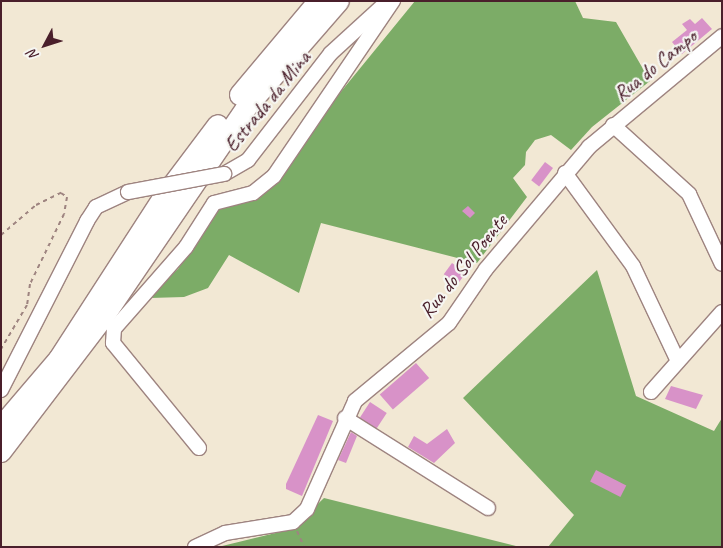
<!DOCTYPE html>
<html>
<head>
<meta charset="utf-8">
<style>
  body { margin:0 }
  #map { position:relative; width:723px; height:548px; overflow:hidden; background:#f2e8d4; font-family:Caveat,sans-serif }
  div>[style] { position:absolute }
  .forest>* { inset:0; background:#7cac67 }
  .building>* { inset:0; background:#d892c8; transform-origin:0 0 }
  .path>* { height:2px; margin-top:-1px; transform-origin:0; background:repeating-linear-gradient(90deg,#9e8480 0 4px,transparent 0 8px) }
  .roads { filter:drop-shadow(1px 0 #9e8480) drop-shadow(-1px 0 #9e8480) drop-shadow(0 1px #9e8480) drop-shadow(0 -1px #9e8480) }
  .minor>* { height:14px; margin:-7px; padding:0 7px; transform-origin:7px; border-radius:7px; background:#fff }
  .highway>* { height:20px; margin:-10px; padding:0 10px; transform-origin:10px; border-radius:10px; background:#fff }
  .bridges { filter:drop-shadow(1px 0 #9e8480) drop-shadow(-1px 0 #9e8480) drop-shadow(0 1px #9e8480) drop-shadow(0 -1px #9e8480) }
  .minor-bridge>* { height:14px; margin:-7px; padding:0 7px; transform-origin:7px; border-radius:7px; background:#fff }
  span { translate:-50% -50%; white-space:nowrap; text-align:center; line-height:1.15; -webkit-text-stroke:4.5px #f6f6f2; paint-order:stroke }
  .street-label { font-size:21px; color:#4a1f2b }
  .frame { position:absolute; inset:0; border:2px solid #4a1f2b; pointer-events:none }
  .north { position:absolute; left:20px; top:20px; width:50px; height:50px; -webkit-text-stroke:4px #f6f6f2; paint-order:stroke; rotate:230deg; font-size:14px; font-weight:700; line-height:20px; text-align:center; color:#4a1f2b }
  .north::after { content:''; display:block; margin:auto; width:18px; height:22px; background:#4a1f2b; clip-path:polygon(50% 0,100% 100%,50% 72%,0 100%) }
</style>
</head>
<body>
<div id="map">
  <div class="forest">
    <i style="clip-path:polygon(415px 1px,575px 1px,583px 18px,616px 22px,650px 81px,592px 127px,571px 150px,551px 135px,535px 140px,526px 152px,525px 165px,513px 178px,527px 197px,477px 263px,321px 223px,299px 293px,229px 255px,208px 288px,184px 297px,150px 298px,149px 294px,178px 269px,221px 207px,255px 197px)"></i>
    <i style="clip-path:polygon(597px 270px,636px 396px,714px 431px,722px 418px,722px 547px,548px 547px,574px 515px,463px 398px)"></i>
    <i style="clip-path:polygon(324px 498px,520px 547px,218px 547px,292px 529px)"></i>
  </div>
  <div class="building">
    <i style="clip-path:polygon(702px 18px,712px 29px,682px 54px,672px 42px,687px 30px,682px 24px,690px 19px,695px 24px)"></i>
    <i style="left:545px;top:162px;width:10px;height:23px;rotate:37deg"></i>
    <i style="clip-path:polygon(468px 206px,475px 213px,470px 218px,462px 211px)"></i>
    <i style="left:452px;top:263px;width:17px;height:14px;rotate:36deg"></i>
    <i style="left:416px;top:363px;width:20px;height:48px;rotate:49deg"></i>
    <i style="clip-path:polygon(671px 386px,703px 395px,696px 409px,665px 399px)"></i>
    <i style="left:370px;top:402px;width:20px;height:19px;rotate:33deg"></i>
    <i style="clip-path:polygon(318px 415px,333px 421px,302px 496px,286px 489px,286px 484px)"></i>
    <i style="clip-path:polygon(447px 429px,455px 443px,434px 463px,408px 447px,414px 436px,427px 444px)"></i>
    <i style="clip-path:polygon(351px 432px,357px 436px,346px 463px,338px 460px)"></i>
    <i style="left:596px;top:470px;width:34px;height:13px;rotate:27deg"></i>
  </div>
  <div class="path">
    <i style="left:1px;top:235px;width:46px;rotate:-40.6deg"></i>
    <i style="left:36px;top:205px;width:28px;rotate:-26deg"></i>
    <i style="left:61px;top:193px;width:7px;rotate:34deg"></i>
    <i style="left:67px;top:197px;width:17px;rotate:100deg"></i>
    <i style="left:64px;top:214px;width:78px;rotate:115.9deg"></i>
    <i style="left:30px;top:284px;width:21px;rotate:98deg"></i>
    <i style="left:27px;top:305px;width:51px;rotate:120.6deg"></i>
    <i style="left:297px;top:531px;width:17px;rotate:66deg"></i>
  </div>
  <div class="roads">
    <div class="minor">
      <i style="left:613px;top:125px;width:103px;rotate:42.2deg"></i>
      <i style="left:689px;top:194px;width:77px;rotate:64.8deg"></i>
      <i style="left:565px;top:173px;width:115px;rotate:53.8deg"></i>
      <i style="left:633px;top:266px;width:105px;rotate:64.7deg"></i>
      <i style="left:224px;top:174px;width:28px;rotate:-30deg"></i>
      <i style="left:248px;top:160px;width:135px;rotate:-52.2deg"></i>
      <i style="left:331px;top:53px;width:77px;rotate:-42.4deg"></i>
      <i style="left:1px;top:390px;width:190px;rotate:-63deg"></i>
      <i style="left:87px;top:221px;width:17px;rotate:-57deg"></i>
      <i style="left:96px;top:207px;width:35px;rotate:-25deg"></i>
      <i style="left:651px;top:392px;width:107px;rotate:-48.4deg"></i>
      <i style="left:345px;top:418px;width:169px;rotate:32.2deg"></i>
      <i style="left:199px;top:448px;width:136px;rotate:-129.3deg"></i>
      <i style="left:113px;top:343px;width:14px;rotate:-86deg"></i>
      <i style="left:114px;top:329px;width:109px;rotate:-48.7deg"></i>
      <i style="left:186px;top:247px;width:52px;rotate:-57.5deg"></i>
      <i style="left:214px;top:203px;width:40px;rotate:-14.4deg"></i>
      <i style="left:253px;top:193px;width:27px;rotate:-39deg"></i>
      <i style="left:274px;top:176px;width:212px;rotate:-55.8deg"></i>
      <i style="left:195px;top:547px;width:33px;rotate:-25deg"></i>
      <i style="left:225px;top:533px;width:69px;rotate:-9.2deg"></i>
      <i style="left:293px;top:522px;width:19px;rotate:-43deg"></i>
      <i style="left:307px;top:509px;width:118px;rotate:-66deg"></i>
      <i style="left:355px;top:401px;width:122px;rotate:-39.7deg"></i>
      <i style="left:449px;top:323px;width:65px;rotate:-55.6deg"></i>
      <i style="left:486px;top:269px;width:160px;rotate:-49.8deg"></i>
      <i style="left:589px;top:147px;width:173px;rotate:-39.8deg"></i>
    </div>
    <div class="highway">
      <i style="left:240px;top:95px;width:123px;rotate:-50deg"></i>
      <i style="left:1px;top:427px;width:89px;rotate:-49.5deg"></i>
      <i style="left:59px;top:359px;width:192px;rotate:-57.1deg"></i>
      <i style="left:163px;top:198px;width:91px;rotate:-53deg"></i>
      <i style="left:1px;top:452px;width:168px;rotate:-52.7deg"></i>
      <i style="left:103px;top:318px;width:255px;rotate:-55.7deg"></i>
      <i style="left:247px;top:107px;width:140px;rotate:-49deg"></i>
    </div>
  </div>
  <div class="bridges">
    <div class="minor-bridge">
      <i style="left:128px;top:192px;width:98px;rotate:-10.6deg"></i>
    </div>
  </div>
  <div class="street-label">
    <span style="left:655px;top:65px;rotate:-39deg">Rua do Campo</span>
    <span style="left:267px;top:101px;rotate:-51deg">Estrada da Mina</span>
    <span style="left:463px;top:266px;rotate:-51deg">Rua do Sol Poente</span>
  </div>
  <div class="frame"></div>
  <div class="north">N</div>
</div>
</body>
</html>
